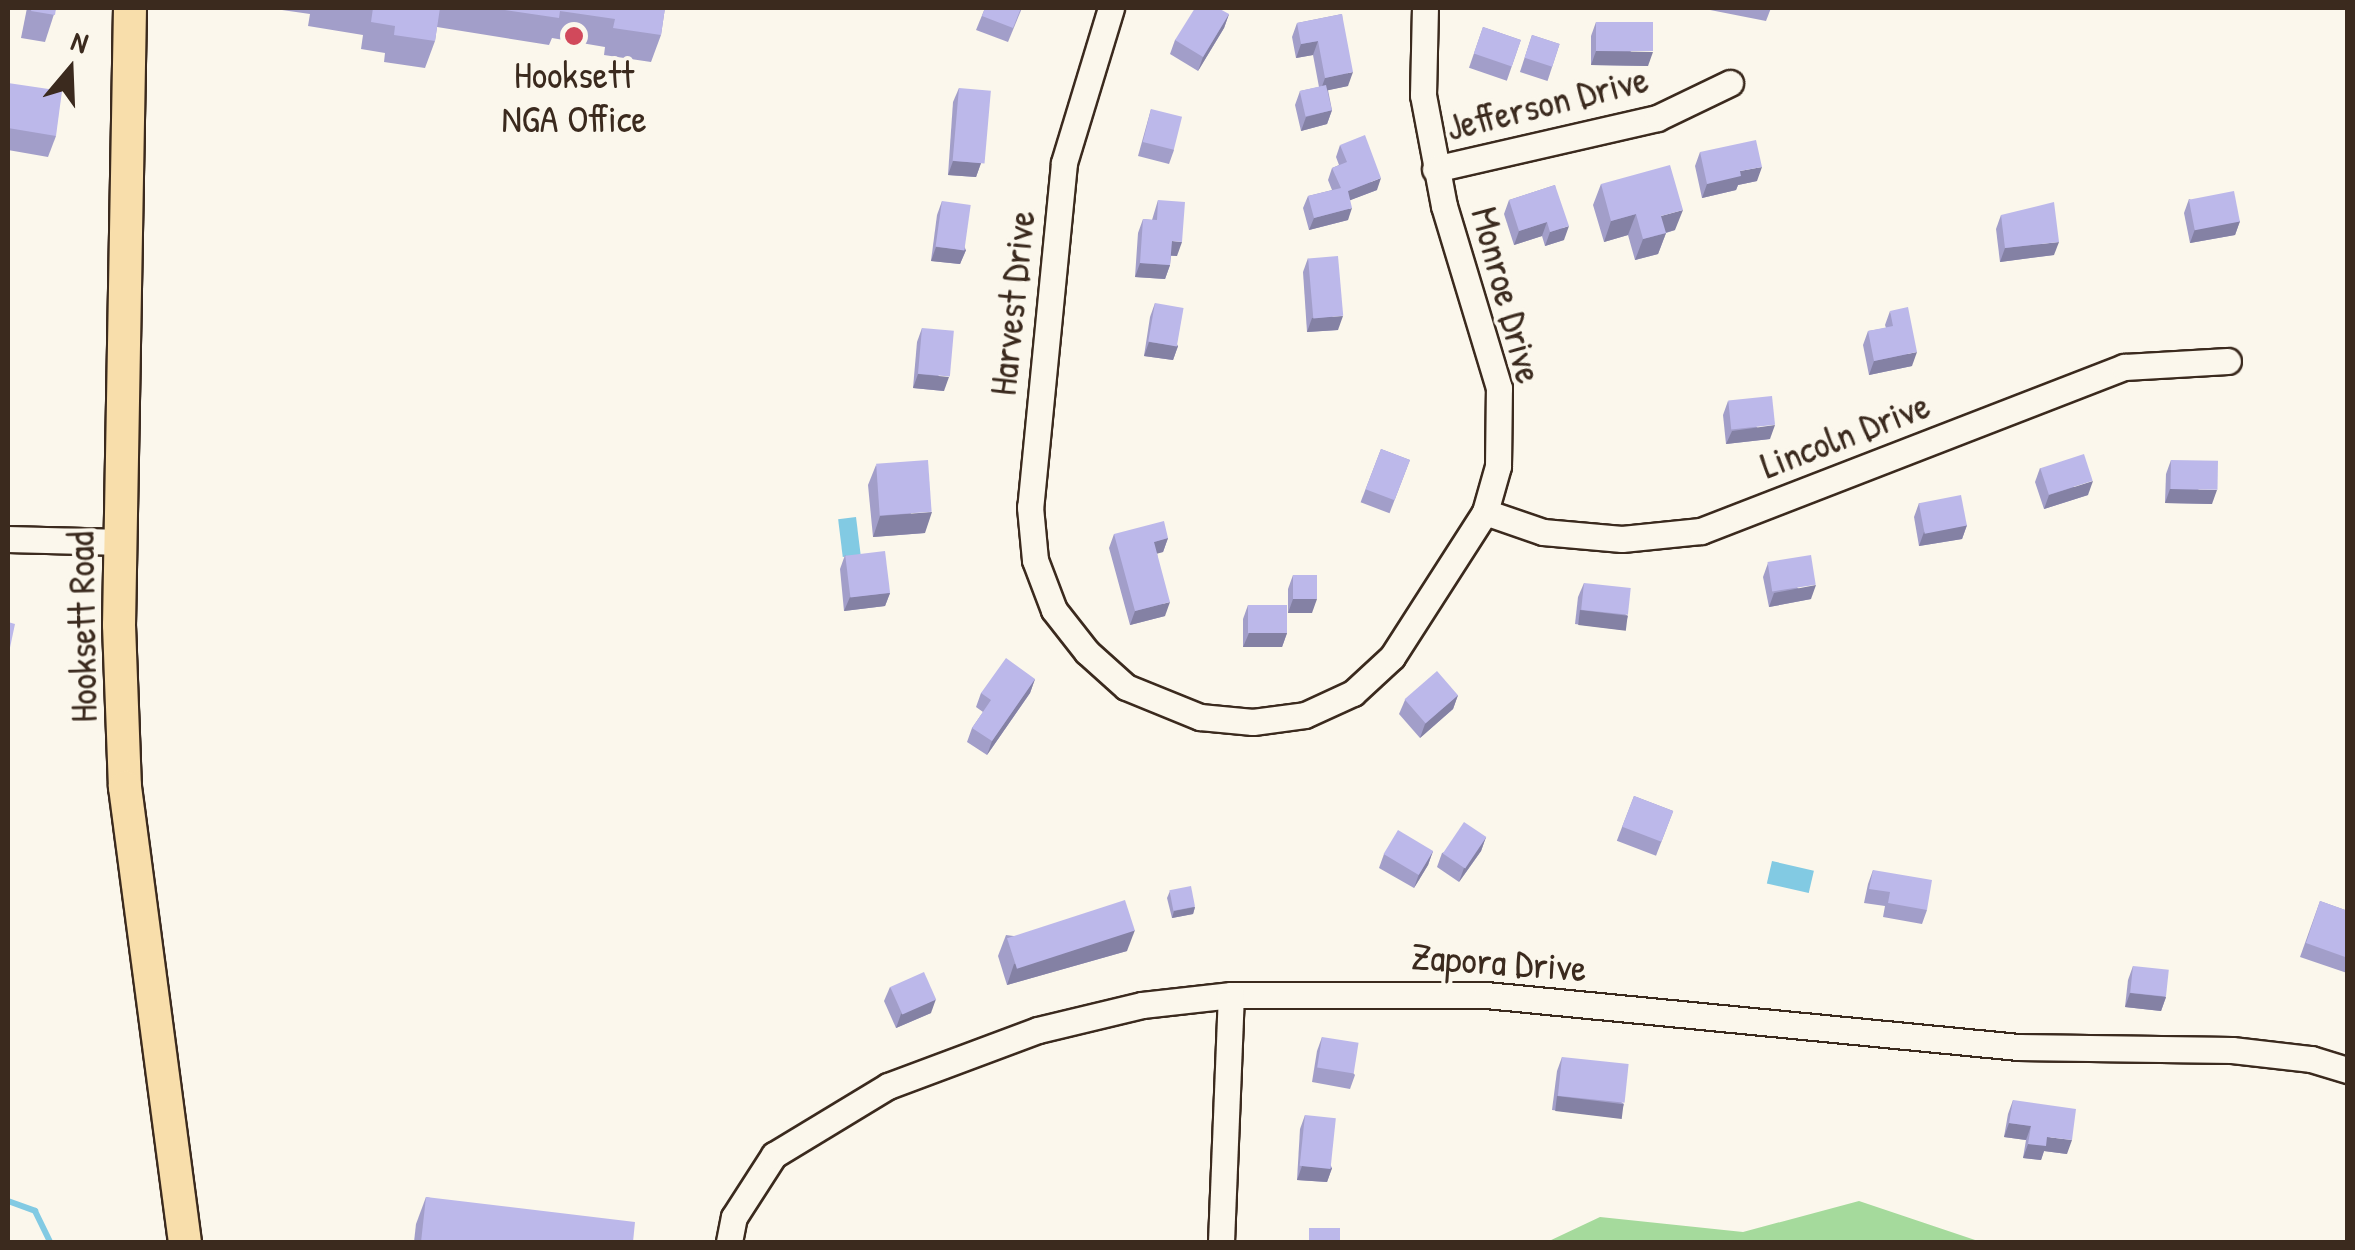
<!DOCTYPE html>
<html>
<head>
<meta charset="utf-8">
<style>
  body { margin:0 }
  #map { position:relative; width:2355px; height:1250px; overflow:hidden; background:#fbf7ec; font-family:"Patrick Hand",sans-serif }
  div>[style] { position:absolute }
  .green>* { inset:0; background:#a5da9c }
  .water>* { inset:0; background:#82cae3; transform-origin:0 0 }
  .stream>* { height:6px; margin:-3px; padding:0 3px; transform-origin:3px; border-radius:3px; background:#82cae3 }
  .roads { filter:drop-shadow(2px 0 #3b2a1e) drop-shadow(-2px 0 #3b2a1e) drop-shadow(0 2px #3b2a1e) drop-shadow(0 -2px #3b2a1e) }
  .minor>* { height:25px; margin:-12.5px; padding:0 12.5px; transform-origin:12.5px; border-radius:12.5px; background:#fbf7ec }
  .major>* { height:32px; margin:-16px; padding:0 16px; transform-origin:16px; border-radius:16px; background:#f8deab }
  .wall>* { inset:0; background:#a29ec9; transform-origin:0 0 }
  .shaded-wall>* { inset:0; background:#8481a4; transform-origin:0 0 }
  .building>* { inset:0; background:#bcb8ea; transform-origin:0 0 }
  .dots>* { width:28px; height:28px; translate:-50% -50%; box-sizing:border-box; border:5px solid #fbf7ec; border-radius:50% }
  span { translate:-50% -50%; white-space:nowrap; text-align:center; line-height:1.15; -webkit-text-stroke:8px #fbf7ec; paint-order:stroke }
  .poi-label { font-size:38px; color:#3b2a1e }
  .street-label { font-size:38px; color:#3b2a1e }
  .frame { position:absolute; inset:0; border:10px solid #3b2a1e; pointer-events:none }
  .north { position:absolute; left:20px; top:20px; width:100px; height:100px; -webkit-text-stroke:8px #fbf7ec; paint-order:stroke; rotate:19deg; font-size:28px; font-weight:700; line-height:40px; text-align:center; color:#3b2a1e }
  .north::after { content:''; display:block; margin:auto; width:35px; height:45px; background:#3b2a1e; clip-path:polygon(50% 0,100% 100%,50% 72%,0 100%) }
</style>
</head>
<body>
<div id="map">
  <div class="green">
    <i style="clip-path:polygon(1859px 1201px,1981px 1242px,1547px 1242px,1600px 1217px,1743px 1232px)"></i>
  </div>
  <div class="water">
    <i style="left:856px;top:517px;width:38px;height:18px;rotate:83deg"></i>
    <i style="left:1772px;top:861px;width:43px;height:23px;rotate:13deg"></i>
  </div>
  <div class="stream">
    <i style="left:8px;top:1201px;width:29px;rotate:20deg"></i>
    <i style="left:35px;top:1211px;width:34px;rotate:64deg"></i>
  </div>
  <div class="roads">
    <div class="minor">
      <i style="left:1111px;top:8px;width:162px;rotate:106.9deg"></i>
      <i style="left:1064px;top:163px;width:346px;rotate:95.6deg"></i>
      <i style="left:1030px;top:507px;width:53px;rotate:84.6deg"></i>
      <i style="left:1035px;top:560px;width:53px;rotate:69.2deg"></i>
      <i style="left:1054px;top:610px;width:53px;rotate:51.8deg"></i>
      <i style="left:1087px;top:652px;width:52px;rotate:41.9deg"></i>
      <i style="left:1126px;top:687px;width:80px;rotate:22.1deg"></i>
      <i style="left:1200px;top:717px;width:53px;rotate:5.4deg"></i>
      <i style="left:1253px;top:722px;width:52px;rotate:-7.7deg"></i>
      <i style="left:1305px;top:715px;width:53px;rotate:-24.6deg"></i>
      <i style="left:1353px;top:693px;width:53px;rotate:-42.7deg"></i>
      <i style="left:1392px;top:657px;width:172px;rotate:-57.3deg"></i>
      <i style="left:1485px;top:512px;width:48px;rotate:-74.2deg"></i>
      <i style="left:1498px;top:466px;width:78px;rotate:-89.3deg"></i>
      <i style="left:1499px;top:388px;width:190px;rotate:-106.8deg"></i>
      <i style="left:1444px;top:206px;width:113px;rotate:-100.7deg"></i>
      <i style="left:1423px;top:95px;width:87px;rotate:-88.7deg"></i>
      <i style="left:1435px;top:169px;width:228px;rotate:-12.9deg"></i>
      <i style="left:1657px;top:118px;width:81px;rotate:-25.6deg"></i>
      <i style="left:1485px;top:512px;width:61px;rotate:19deg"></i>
      <i style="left:1543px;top:532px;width:79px;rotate:5.1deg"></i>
      <i style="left:1622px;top:539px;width:79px;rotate:-5.8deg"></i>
      <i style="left:1701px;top:531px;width:454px;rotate:-21.2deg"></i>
      <i style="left:2124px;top:367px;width:104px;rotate:-3.3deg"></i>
      <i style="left:8px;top:539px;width:112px;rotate:1.5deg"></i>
      <i style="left:729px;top:1242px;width:25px;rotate:-79deg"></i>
      <i style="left:734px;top:1217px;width:74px;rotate:-57.2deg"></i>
      <i style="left:774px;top:1155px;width:133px;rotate:-31.2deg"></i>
      <i style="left:888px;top:1086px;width:160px;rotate:-20.5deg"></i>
      <i style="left:1038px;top:1030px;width:107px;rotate:-13.5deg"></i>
      <i style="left:1142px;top:1005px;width:90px;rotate:-6.4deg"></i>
      <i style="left:1231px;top:995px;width:255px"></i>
      <i style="left:1486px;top:995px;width:535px;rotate:5.58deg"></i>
      <i style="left:2018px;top:1047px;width:214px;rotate:0.8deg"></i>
      <i style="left:2232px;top:1050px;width:80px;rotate:6.5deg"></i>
      <i style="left:2311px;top:1059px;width:39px;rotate:17deg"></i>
      <i style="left:1221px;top:1242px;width:247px;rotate:-87.7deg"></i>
    </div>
    <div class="major">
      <i style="left:130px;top:8px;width:617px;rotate:91.02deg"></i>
      <i style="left:119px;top:625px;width:162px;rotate:87.9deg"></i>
      <i style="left:125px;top:787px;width:459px;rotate:82.5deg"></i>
    </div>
  </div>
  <div class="wall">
    <i style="clip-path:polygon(27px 8px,56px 8px,45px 42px,21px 38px)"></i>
    <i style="clip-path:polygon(282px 8px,665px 8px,661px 35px,651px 62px,604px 55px,605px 47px,552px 38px,549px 45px,437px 27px,435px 41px,425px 68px,384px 62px,385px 53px,361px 49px,363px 35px,308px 26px,310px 14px,282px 10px)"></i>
    <i style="clip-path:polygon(985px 8px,1022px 8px,1008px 42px,976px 30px)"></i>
    <i style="clip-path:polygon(1700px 8px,1771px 8px,1766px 21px)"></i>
    <i style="clip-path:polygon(1229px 14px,1224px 28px,1198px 71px,1170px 54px,1175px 40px)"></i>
    <i style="clip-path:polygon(1342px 14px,1348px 86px,1328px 90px,1332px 110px,1327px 124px,1301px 131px,1295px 105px,1300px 91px,1319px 87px,1313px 55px,1296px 58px,1292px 37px,1297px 23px)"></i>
    <i style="clip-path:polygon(1596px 22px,1648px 66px,1591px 65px,1591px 36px)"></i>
    <i style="left:1483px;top:27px;width:40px;height:43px;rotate:19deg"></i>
    <i style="left:1532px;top:35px;width:29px;height:39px;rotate:18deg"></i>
    <i style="clip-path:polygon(8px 83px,56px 136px,48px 157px,8px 150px)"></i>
    <i style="clip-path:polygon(959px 88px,981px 163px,976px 177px,948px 175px,953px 102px)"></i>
    <i style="clip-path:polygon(1151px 109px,1174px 150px,1169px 164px,1138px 156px)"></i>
    <i style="clip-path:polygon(1340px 145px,1377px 190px,1350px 200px,1348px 220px,1309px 230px,1303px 208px,1308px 196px,1332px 190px,1328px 180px,1332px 168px,1339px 165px,1336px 157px)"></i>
    <i style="clip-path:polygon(1700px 152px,1757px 181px,1738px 185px,1736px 190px,1702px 198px,1695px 166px)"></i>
    <i style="clip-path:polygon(1601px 184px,1675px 230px,1666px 233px,1658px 254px,1635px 260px,1628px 235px,1604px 242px,1593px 205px)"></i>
    <i style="clip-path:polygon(1555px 185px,1564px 240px,1545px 246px,1542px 236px,1514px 245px,1504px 214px,1509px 200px)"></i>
    <i style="clip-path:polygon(2189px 199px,2240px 221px,2235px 235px,2190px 243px,2184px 213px)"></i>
    <i style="clip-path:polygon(1158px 200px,1177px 256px,1171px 256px,1170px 265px,1165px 279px,1135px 277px,1138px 233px,1143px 219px,1152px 220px)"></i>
    <i style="clip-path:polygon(942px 201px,966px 250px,960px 264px,931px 261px,937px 215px)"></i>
    <i style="clip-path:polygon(2001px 215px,2054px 255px,2000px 262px,1996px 229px)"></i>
    <i style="clip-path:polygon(1308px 258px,1338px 330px,1307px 332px,1303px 272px)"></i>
    <i style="clip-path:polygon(1155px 303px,1178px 346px,1173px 360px,1144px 356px,1150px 317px)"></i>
    <i style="clip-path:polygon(1890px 311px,1912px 366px,1869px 375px,1863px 345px,1868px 331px,1886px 328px,1885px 325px)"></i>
    <i style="clip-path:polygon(922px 328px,944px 391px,913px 388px,917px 342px)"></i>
    <i style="clip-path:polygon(1728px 401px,1770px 439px,1726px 444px,1723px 415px)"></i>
    <i style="left:1381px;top:449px;width:31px;height:57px;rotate:21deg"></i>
    <i style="clip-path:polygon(2171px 460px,2212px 504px,2165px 503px,2166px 474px)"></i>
    <i style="clip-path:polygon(876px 465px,925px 533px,873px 537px,868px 485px)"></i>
    <i style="clip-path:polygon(2040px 468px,2088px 495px,2044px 509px,2035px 482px)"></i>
    <i style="clip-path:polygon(1919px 503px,1967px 525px,1962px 539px,1919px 546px,1914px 517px)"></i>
    <i style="clip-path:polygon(1114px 534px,1168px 538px,1163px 552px,1157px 553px,1165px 616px,1130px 625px,1109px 548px)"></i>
    <i style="clip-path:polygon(845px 555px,890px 593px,885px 606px,844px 611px,840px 569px)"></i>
    <i style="clip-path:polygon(1768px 563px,1811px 599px,1769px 607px,1763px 577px)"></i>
    <i style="clip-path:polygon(1293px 575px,1312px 613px,1288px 613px,1288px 589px)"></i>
    <i style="clip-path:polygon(1584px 583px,1628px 616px,1623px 630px,1575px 624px,1578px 597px)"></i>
    <i style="clip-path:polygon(1248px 605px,1287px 633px,1282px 647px,1243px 647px,1243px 619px)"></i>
    <i style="clip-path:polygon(1035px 679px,1030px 693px,987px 755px,967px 742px,972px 728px,983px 712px,976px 707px,981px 693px)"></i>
    <i style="clip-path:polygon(1458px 695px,1453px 709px,1420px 738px,1399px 714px,1405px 700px)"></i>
    <i style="left:1634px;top:796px;width:42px;height:48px;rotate:21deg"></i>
    <i style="clip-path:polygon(1486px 837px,1481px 851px,1459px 882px,1437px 867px,1442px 853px)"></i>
    <i style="clip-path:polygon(1433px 851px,1428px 865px,1414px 888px,1379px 868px,1384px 854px)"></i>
    <i style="clip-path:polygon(1873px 870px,1927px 910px,1922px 924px,1883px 917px,1885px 906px,1864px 903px,1868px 884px)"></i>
    <i style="clip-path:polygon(1170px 891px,1195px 907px,1193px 914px,1172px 918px,1167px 898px)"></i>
    <i style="clip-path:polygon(2320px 901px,2348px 911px,2347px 973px,2300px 957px)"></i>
    <i style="clip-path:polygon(1006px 935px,1127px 951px,1007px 985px,998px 956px)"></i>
    <i style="clip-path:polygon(2133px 966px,2166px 997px,2161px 1011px,2125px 1007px,2128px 980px)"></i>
    <i style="clip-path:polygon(890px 987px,931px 1013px,896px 1028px,884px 1001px)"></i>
    <i style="clip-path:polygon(1322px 1037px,1355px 1075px,1350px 1089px,1312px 1082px,1317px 1051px)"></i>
    <i style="clip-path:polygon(1562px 1057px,1624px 1104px,1619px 1118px,1552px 1110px,1557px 1071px)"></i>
    <i style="clip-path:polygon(2013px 1100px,2067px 1154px,2044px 1151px,2041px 1160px,2023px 1158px,2026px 1140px,2004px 1137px,2008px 1114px)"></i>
    <i style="clip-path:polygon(1305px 1115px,1332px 1168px,1327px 1182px,1297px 1180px,1300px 1129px)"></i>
    <i style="clip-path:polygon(426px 1197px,633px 1242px,414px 1242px,416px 1224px)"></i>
  </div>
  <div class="shaded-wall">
    <i style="clip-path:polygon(1229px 14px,1224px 28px,1198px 71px,1203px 57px)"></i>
    <i style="clip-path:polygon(1318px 41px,1313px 55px,1296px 58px,1301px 44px)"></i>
    <i style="clip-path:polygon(1596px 51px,1653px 52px,1648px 66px,1591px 65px)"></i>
    <i style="clip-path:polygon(1353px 72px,1348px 86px,1320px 92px,1325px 78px)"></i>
    <i style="clip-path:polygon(1332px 110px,1327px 124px,1301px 131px,1306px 117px)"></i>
    <i style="clip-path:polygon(953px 161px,981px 163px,976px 177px,948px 175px)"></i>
    <i style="clip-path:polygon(1762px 167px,1757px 181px,1738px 185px,1736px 190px,1702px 198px,1707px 184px,1740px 171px)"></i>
    <i style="clip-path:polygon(1381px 178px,1377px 190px,1343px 203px,1348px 191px)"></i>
    <i style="clip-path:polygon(1352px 208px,1348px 220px,1309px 230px,1314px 218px)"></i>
    <i style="clip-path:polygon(1683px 210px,1675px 230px,1654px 236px,1661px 216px)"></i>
    <i style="clip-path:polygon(1636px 214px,1628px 235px,1604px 242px,1611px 221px)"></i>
    <i style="clip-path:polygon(2240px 221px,2235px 235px,2190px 243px,2195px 229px)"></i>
    <i style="clip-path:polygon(1547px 222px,1542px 236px,1514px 245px,1519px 231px)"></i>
    <i style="clip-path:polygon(1569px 226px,1564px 240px,1545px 246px,1550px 232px)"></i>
    <i style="clip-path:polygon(1666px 233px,1658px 254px,1635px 260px,1643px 239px)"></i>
    <i style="clip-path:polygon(1172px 241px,1182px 242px,1177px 256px,1167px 255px)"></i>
    <i style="clip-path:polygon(2059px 242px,2054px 255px,2000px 262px,2005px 248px)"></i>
    <i style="clip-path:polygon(936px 247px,966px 250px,960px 264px,931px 261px)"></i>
    <i style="clip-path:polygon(1140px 263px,1170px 265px,1165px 279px,1135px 277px)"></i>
    <i style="clip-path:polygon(1343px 316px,1338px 330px,1307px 332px,1312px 318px)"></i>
    <i style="clip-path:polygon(1149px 342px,1178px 346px,1173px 360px,1144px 356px)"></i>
    <i style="clip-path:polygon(1917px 352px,1912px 366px,1869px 375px,1874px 361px)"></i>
    <i style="clip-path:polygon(918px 374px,949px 377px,944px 391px,913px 388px)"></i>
    <i style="clip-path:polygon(1775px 425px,1770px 439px,1726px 444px,1732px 431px)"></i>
    <i style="clip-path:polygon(2093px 481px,2088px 495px,2044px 509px,2049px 495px)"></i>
    <i style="clip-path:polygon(2170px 489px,2217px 490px,2212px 504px,2165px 503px)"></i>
    <i style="clip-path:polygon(932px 512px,925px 533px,873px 537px,880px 516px)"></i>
    <i style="clip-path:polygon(1967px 525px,1962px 539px,1919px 546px,1924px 532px)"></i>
    <i style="clip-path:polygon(1168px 538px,1163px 552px,1149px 556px,1154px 542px)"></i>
    <i style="clip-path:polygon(1816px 585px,1811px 599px,1769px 607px,1774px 593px)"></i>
    <i style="clip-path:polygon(890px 593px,885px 606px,844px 611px,850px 597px)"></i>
    <i style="clip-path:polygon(1293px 599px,1317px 599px,1312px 613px,1288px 613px)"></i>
    <i style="clip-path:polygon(1170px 602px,1165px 616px,1130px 625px,1135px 611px)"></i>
    <i style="left:1580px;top:610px;width:48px;height:15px;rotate:7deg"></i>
    <i style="clip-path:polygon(1249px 633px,1287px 633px,1282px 647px,1243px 647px)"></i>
    <i style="clip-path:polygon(1035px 679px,1030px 693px,987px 755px,992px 741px)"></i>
    <i style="clip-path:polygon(1458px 695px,1453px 709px,1420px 738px,1425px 724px)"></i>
    <i style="clip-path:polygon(1486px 837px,1481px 851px,1459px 882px,1464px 868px)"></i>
    <i style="clip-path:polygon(1433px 851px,1428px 865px,1414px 888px,1419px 874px)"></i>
    <i style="clip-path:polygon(1195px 907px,1193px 914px,1172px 918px,1174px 911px)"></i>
    <i style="clip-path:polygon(1135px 930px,1127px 951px,1007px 985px,1014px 964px)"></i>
    <i style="clip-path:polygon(2130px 993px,2166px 997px,2161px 1011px,2125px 1007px)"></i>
    <i style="clip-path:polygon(936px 999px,931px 1013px,896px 1028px,901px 1014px)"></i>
    <i style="left:1557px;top:1096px;width:67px;height:15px;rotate:7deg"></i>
    <i style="clip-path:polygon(2009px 1123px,2031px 1126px,2026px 1140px,2004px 1137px)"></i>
    <i style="clip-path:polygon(2047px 1137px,2072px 1140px,2067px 1154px,2044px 1151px,2041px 1160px,2023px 1158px,2028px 1144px)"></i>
    <i style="clip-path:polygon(1302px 1166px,1332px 1168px,1327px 1182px,1297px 1180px)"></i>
  </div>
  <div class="building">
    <i style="clip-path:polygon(32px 8px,56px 8px,55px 15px,31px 11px)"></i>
    <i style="clip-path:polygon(372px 8px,440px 8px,435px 41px,394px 35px,395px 26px,371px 22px,373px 8px)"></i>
    <i style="clip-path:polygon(491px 8px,665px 8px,661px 35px,613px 28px,615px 19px,560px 11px,559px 18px)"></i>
    <i style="clip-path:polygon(985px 8px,1021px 8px,1013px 28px,982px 16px)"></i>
    <i style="clip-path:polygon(1195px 8px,1218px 8px,1229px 14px,1203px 57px,1175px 40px)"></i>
    <i style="clip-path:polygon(1342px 14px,1353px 72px,1325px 78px,1318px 41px,1301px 44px,1297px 23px)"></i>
    <i style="left:1596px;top:22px;width:57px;height:29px"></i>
    <i style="left:1483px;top:27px;width:40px;height:28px;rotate:19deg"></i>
    <i style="left:1532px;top:35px;width:29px;height:24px;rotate:18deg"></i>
    <i style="clip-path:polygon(8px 83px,62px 91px,56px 136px,8px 128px)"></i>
    <i style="left:1326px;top:85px;width:26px;height:27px;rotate:77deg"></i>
    <i style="left:959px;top:88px;width:32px;height:73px;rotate:5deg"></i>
    <i style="left:1151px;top:109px;width:32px;height:34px;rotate:14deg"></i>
    <i style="clip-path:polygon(1365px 135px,1381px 178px,1348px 191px,1352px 208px,1314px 218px,1308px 196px,1341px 188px,1332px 168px,1347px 162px,1340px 145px)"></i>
    <i style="clip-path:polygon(1756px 140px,1762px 167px,1740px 171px,1741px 176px,1707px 184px,1700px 152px)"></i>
    <i style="clip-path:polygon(1670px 165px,1683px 210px,1661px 216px,1666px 233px,1643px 239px,1636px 214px,1611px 221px,1601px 184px)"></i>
    <i style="clip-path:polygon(1555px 185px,1569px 226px,1550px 232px,1547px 222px,1519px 231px,1509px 200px)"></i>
    <i style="left:2234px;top:191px;width:31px;height:46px;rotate:79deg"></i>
    <i style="clip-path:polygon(1158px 200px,1185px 202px,1182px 242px,1172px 241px,1170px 265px,1140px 263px,1143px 219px,1157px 220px)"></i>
    <i style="left:942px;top:201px;width:29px;height:46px;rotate:8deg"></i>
    <i style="clip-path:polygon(2054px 202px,2059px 242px,2005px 248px,2001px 215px)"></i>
    <i style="left:1338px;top:256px;width:60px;height:30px;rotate:85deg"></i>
    <i style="left:1155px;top:303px;width:29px;height:39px;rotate:10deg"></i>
    <i style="clip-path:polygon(1908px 307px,1917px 352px,1874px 361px,1868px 331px,1893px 326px,1890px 311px)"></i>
    <i style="left:922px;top:328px;width:32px;height:46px;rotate:5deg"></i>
    <i style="left:1772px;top:396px;width:29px;height:44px;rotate:84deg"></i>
    <i style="left:1381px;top:449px;width:31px;height:43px;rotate:21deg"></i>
    <i style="left:2084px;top:454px;width:28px;height:46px;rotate:72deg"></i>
    <i style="left:928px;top:460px;width:52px;height:52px;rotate:86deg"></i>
    <i style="left:2171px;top:460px;width:47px;height:29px;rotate:1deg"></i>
    <i style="left:1961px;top:495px;width:31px;height:43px;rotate:79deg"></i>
    <i style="clip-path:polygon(1164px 521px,1168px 538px,1154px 542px,1170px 602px,1135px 611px,1114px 534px)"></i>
    <i style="left:885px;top:551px;width:42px;height:40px;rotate:83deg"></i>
    <i style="left:1811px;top:555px;width:30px;height:44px;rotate:81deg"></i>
    <i style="left:1293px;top:575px;width:24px;height:24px"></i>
    <i style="left:1584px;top:583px;width:47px;height:27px;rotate:6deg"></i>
    <i style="left:1248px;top:605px;width:39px;height:28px"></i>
    <i style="clip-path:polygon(8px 622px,15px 624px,8px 657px)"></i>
    <i style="clip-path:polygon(1006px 658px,1035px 679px,992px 741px,972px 728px,991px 700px,981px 693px)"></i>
    <i style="left:1437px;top:671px;width:32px;height:43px;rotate:49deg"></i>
    <i style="left:1634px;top:796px;width:42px;height:33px;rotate:21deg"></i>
    <i style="left:1464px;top:822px;width:27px;height:38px;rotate:34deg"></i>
    <i style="left:1398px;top:830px;width:41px;height:28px;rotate:31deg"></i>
    <i style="clip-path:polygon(1873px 870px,1932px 880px,1927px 910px,1888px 903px,1890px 892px,1869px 889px)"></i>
    <i style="left:1191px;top:886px;width:21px;height:22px;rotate:79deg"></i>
    <i style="left:1125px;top:900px;width:32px;height:124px;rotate:72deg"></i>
    <i style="clip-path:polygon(2320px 901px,2348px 911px,2348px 958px,2306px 943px)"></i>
    <i style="left:2133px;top:966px;width:36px;height:27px;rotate:6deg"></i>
    <i style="left:924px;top:972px;width:30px;height:37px;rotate:66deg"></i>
    <i style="left:1322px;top:1037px;width:37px;height:31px;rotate:9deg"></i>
    <i style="left:1562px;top:1057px;width:67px;height:39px;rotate:6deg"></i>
    <i style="clip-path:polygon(2013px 1100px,2076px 1109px,2072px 1140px,2047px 1137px,2046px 1146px,2028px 1144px,2031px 1126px,2009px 1123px)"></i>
    <i style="left:1305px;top:1115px;width:31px;height:51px;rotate:6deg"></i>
    <i style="clip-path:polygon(426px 1197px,635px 1222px,633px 1242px,421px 1242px)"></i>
    <i style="left:1309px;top:1228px;width:31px;height:14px"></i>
  </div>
  <div class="dots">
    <i style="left:574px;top:36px;background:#d1495b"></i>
  </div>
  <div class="poi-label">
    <span style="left:574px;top:97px">Hooksett<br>NGA Office</span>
  </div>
  <div class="street-label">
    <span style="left:1547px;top:103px;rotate:-14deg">Jefferson Drive</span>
    <span style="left:1507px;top:295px;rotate:75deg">Monroe Drive</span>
    <span style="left:1012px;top:303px;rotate:-84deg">Harvest Drive</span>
    <span style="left:1845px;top:435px;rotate:-21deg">Lincoln Drive</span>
    <span style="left:82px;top:627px;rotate:-91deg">Hooksett Road</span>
    <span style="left:1499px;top:962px;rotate:4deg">Zapora Drive</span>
  </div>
  <div class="frame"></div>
  <div class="north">N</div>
</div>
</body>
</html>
